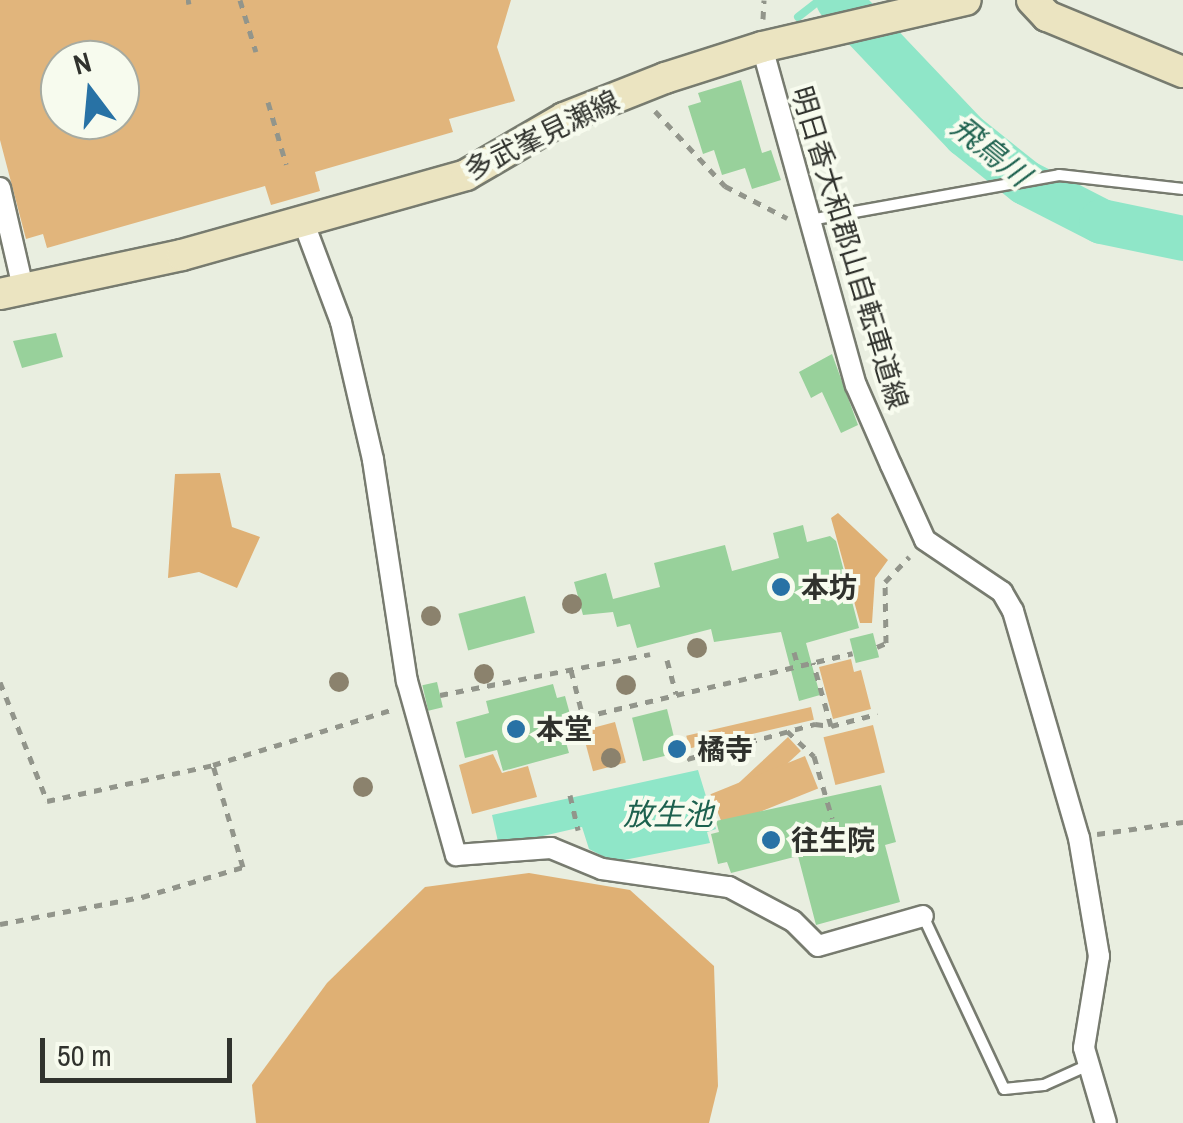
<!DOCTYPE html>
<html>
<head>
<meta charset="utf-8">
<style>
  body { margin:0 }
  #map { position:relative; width:1183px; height:1123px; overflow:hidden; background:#e9eee0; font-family:"Archivo Narrow","Noto Sans JP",sans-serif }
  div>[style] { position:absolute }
  .green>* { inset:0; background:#e1b57c; transform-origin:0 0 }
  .forest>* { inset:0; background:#dfb074 }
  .water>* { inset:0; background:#8fe6c8 }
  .stream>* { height:8px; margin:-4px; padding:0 4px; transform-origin:4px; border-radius:4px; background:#8fe6c8 }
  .river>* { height:45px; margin:-22.5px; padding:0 22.5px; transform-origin:22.5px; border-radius:22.5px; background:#8fe6c8 }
  .building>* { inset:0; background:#98d19b; transform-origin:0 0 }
  .path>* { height:5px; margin-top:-2.5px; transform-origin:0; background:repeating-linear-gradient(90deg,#92958b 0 8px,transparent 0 16px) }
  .roads { filter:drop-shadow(2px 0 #777b6f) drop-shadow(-2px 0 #777b6f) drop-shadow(0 2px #777b6f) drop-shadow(0 -2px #777b6f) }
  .service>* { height:10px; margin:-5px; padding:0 5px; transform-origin:5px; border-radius:5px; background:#fff }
  .minor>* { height:20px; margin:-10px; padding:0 10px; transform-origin:10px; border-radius:10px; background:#fff }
  .secondary>* { height:30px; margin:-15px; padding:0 15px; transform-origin:15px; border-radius:15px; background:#ebe4c1 }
  .trees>* { width:20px; height:20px; margin:-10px; border-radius:50%; background:#8b826d }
  .dots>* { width:28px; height:28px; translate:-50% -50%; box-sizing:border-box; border:5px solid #f7fbee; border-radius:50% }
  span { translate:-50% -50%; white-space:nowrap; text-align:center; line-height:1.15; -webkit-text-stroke:8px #f7fbee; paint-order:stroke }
  .street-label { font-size:28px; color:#30322d }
  .poi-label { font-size:28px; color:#30322d; font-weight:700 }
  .left { translate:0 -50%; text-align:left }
  .water-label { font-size:30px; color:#1d614e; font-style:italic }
  .north { position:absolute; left:40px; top:40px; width:100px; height:100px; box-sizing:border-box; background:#f7fbee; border:2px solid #a7aba1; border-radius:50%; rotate:344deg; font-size:28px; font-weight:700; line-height:40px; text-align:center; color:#30322d }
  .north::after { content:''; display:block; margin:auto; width:35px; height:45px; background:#2872a5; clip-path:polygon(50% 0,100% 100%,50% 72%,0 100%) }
  .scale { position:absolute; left:40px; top:1038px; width:192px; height:45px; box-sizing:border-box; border:5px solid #30322d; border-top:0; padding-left:12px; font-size:30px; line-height:35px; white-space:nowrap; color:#30322d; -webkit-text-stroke:8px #f7fbee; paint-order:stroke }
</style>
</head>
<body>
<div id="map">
  <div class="green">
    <i style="clip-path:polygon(evenodd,0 0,511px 0,497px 47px,515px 101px,449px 119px,453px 132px,315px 172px,320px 191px,271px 205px,265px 186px,47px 248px,43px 234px,26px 239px,0 140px,0 0,60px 60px,120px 60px,120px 120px,60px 120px,60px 60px)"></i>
    <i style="clip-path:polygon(851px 659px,854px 672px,861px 670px,871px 709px,833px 719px,819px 667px)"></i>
    <i style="left:811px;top:707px;width:13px;height:128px;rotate:77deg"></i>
    <i style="left:615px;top:722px;width:42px;height:34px;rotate:75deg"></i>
    <i style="left:873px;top:725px;width:49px;height:51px;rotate:76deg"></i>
    <i style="left:788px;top:737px;width:19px;height:90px;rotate:47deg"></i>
    <i style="clip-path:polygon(493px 754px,502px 773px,528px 766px,537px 797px,472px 814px,459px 765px)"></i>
    <i style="left:805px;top:756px;width:35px;height:102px;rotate:68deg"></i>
  </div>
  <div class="forest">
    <i style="clip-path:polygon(220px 473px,232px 527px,260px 537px,237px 588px,199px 572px,168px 578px,175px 474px)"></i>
    <i style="clip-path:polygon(838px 513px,888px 560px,875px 578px,872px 623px,860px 623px,831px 518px)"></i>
    <i style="clip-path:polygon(529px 873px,630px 890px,714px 966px,718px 1086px,709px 1123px,256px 1123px,252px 1085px,327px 983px,425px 887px)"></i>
  </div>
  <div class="water">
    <i style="clip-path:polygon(698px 770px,716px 829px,707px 832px,710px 843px,614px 862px,589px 849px,582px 827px,499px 846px,492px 815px)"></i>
  </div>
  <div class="stream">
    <i style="left:798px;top:17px;width:28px;rotate:-38deg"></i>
  </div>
  <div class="river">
    <i style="left:838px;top:0;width:185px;rotate:46.5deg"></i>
    <i style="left:965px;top:134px;width:77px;rotate:38.7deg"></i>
    <i style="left:1025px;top:182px;width:85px;rotate:27.2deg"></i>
    <i style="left:1101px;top:221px;width:84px;rotate:11.7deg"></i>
  </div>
  <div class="building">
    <i style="clip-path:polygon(741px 80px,762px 153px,771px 150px,781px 180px,752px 189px,745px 168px,722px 175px,714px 150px,703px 154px,688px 106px,701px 102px,698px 93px)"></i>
    <i style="clip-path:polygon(56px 333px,63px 357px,22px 368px,13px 341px)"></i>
    <i style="clip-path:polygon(832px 354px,858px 425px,841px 433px,822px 392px,811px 398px,799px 372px)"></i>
    <i style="clip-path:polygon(803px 525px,807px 542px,830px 536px,836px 541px,859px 628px,806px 643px,820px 695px,799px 701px,781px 632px,714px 642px,711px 629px,637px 648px,630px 624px,617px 627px,613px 612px,583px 615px,574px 582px,606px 573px,613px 599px,660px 587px,654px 563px,725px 545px,732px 571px,779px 558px,773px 533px)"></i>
    <i style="left:525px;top:596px;width:38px;height:69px;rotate:75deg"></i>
    <i style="left:873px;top:633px;width:25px;height:24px;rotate:76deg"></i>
    <i style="left:437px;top:682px;width:26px;height:15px;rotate:77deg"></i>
    <i style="clip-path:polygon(553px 684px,557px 698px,565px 696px,576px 736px,565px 739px,569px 753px,503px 771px,497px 750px,465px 758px,456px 722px,489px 713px,486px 701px)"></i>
    <i style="left:667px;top:709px;width:45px;height:36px;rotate:76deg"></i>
    <i style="clip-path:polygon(881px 785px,896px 842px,885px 845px,900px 902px,816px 925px,798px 856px,731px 873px,727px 862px,718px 864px,711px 834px,719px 832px,716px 821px)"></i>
  </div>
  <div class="path">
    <i style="left:240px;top:0;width:54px;rotate:72.9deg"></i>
    <i style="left:186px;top:2px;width:5px;rotate:-11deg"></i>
    <i style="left:763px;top:19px;width:19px;rotate:-87deg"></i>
    <i style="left:268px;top:102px;width:65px;rotate:73.8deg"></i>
    <i style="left:655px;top:111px;width:103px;rotate:47deg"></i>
    <i style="left:725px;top:186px;width:70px;rotate:27.3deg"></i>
    <i style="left:877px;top:647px;width:10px;rotate:-24deg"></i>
    <i style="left:886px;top:643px;width:61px;rotate:-90.9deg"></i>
    <i style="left:885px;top:582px;width:35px;rotate:-46deg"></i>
    <i style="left:794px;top:652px;width:15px;rotate:74deg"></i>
    <i style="left:667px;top:660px;width:35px;rotate:75deg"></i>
    <i style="left:571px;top:670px;width:49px;rotate:75.7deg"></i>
    <i style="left:583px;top:717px;width:277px;rotate:-13.3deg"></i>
    <i style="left:0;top:682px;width:128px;rotate:68.4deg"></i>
    <i style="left:47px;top:801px;width:170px;rotate:-12.2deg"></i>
    <i style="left:213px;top:765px;width:189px;rotate:-17.2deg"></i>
    <i style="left:440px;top:695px;width:214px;rotate:-11deg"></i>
    <i style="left:831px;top:726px;width:48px;rotate:-14.6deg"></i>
    <i style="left:787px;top:731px;width:37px;rotate:43deg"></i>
    <i style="left:814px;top:756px;width:65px;rotate:73.8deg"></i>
    <i style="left:687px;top:759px;width:133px;rotate:-15.3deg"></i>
    <i style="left:815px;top:724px;width:16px;rotate:7deg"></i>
    <i style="left:831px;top:726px;width:66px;rotate:-105.7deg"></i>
    <i style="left:570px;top:795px;width:36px;rotate:77deg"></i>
    <i style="left:1097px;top:834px;width:87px;rotate:-7.9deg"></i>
    <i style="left:0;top:924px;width:145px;rotate:-10.8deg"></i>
    <i style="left:142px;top:897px;width:105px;rotate:-16.5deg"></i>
    <i style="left:243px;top:867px;width:106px;rotate:-106.4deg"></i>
  </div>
  <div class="roads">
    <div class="service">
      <i style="left:810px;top:220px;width:253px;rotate:-10.2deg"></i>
      <i style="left:1059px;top:175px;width:125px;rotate:6.4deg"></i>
      <i style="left:923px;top:916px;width:191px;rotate:64.9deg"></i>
      <i style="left:1004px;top:1089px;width:40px;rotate:-5.7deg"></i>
      <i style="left:1044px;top:1085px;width:46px;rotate:-24.3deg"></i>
    </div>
    <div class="minor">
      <i style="left:762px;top:47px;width:351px;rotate:74.5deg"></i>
      <i style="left:856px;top:385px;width:87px;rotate:66.4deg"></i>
      <i style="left:891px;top:465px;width:82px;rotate:65.6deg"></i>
      <i style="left:925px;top:540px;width:93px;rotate:34deg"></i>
      <i style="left:1002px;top:592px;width:22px;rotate:60deg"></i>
      <i style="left:1013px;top:611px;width:236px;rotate:73.8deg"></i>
      <i style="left:1079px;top:838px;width:120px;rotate:80.4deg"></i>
      <i style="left:1099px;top:956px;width:93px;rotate:99.3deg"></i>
      <i style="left:1084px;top:1048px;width:78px;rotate:73.7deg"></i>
      <i style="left:0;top:188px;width:107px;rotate:77deg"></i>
      <i style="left:303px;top:221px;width:108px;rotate:69.4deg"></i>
      <i style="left:341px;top:322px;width:142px;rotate:76.9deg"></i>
      <i style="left:373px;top:460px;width:224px;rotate:81.3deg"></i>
      <i style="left:407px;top:681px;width:181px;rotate:74.3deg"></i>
      <i style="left:456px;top:855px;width:95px;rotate:-4.2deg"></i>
      <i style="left:551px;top:848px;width:55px;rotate:22.4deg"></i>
      <i style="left:602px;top:869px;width:128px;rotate:8.1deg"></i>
      <i style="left:729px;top:887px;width:72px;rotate:28deg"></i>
      <i style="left:793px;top:921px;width:35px;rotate:45deg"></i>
      <i style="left:818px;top:946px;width:109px;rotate:-15.9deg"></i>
    </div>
    <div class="secondary">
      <i style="left:1032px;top:0;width:22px;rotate:47deg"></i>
      <i style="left:1047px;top:16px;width:147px;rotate:22.4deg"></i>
      <i style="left:0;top:294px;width:186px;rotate:-12.1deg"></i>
      <i style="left:182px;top:255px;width:295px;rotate:-15.7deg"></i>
      <i style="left:466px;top:175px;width:113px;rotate:-30.2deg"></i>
      <i style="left:564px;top:118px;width:109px;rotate:-21.6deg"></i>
      <i style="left:665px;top:78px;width:102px;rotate:-17.7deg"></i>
      <i style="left:762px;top:47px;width:209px;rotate:-13deg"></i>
    </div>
  </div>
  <div class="trees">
    <i style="left:572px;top:604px"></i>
    <i style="left:431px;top:616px"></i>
    <i style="left:697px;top:648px"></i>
    <i style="left:484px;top:674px"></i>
    <i style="left:339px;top:682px"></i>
    <i style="left:626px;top:685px"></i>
    <i style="left:611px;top:758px"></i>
    <i style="left:363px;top:787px"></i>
  </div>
  <div class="dots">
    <i style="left:781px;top:587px;background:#2872a5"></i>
    <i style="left:516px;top:729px;background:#2872a5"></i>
    <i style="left:677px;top:749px;background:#2872a5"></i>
    <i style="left:771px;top:840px;background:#2872a5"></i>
  </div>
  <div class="street-label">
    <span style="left:542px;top:135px;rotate:-26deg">多武峯見瀬線</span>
    <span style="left:850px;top:248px;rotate:73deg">明日香大和郡山自転車道線</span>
  </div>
  <div class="poi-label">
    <span class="left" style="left:801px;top:587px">本坊</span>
    <span class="left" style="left:536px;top:729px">本堂</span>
    <span class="left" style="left:697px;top:749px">橘寺</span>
    <span class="left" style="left:791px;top:840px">往生院</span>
  </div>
  <div class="water-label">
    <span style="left:991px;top:151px;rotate:39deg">飛鳥川</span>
    <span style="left:668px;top:814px">放生池</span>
  </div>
  <div class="north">N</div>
  <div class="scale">50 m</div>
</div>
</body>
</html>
